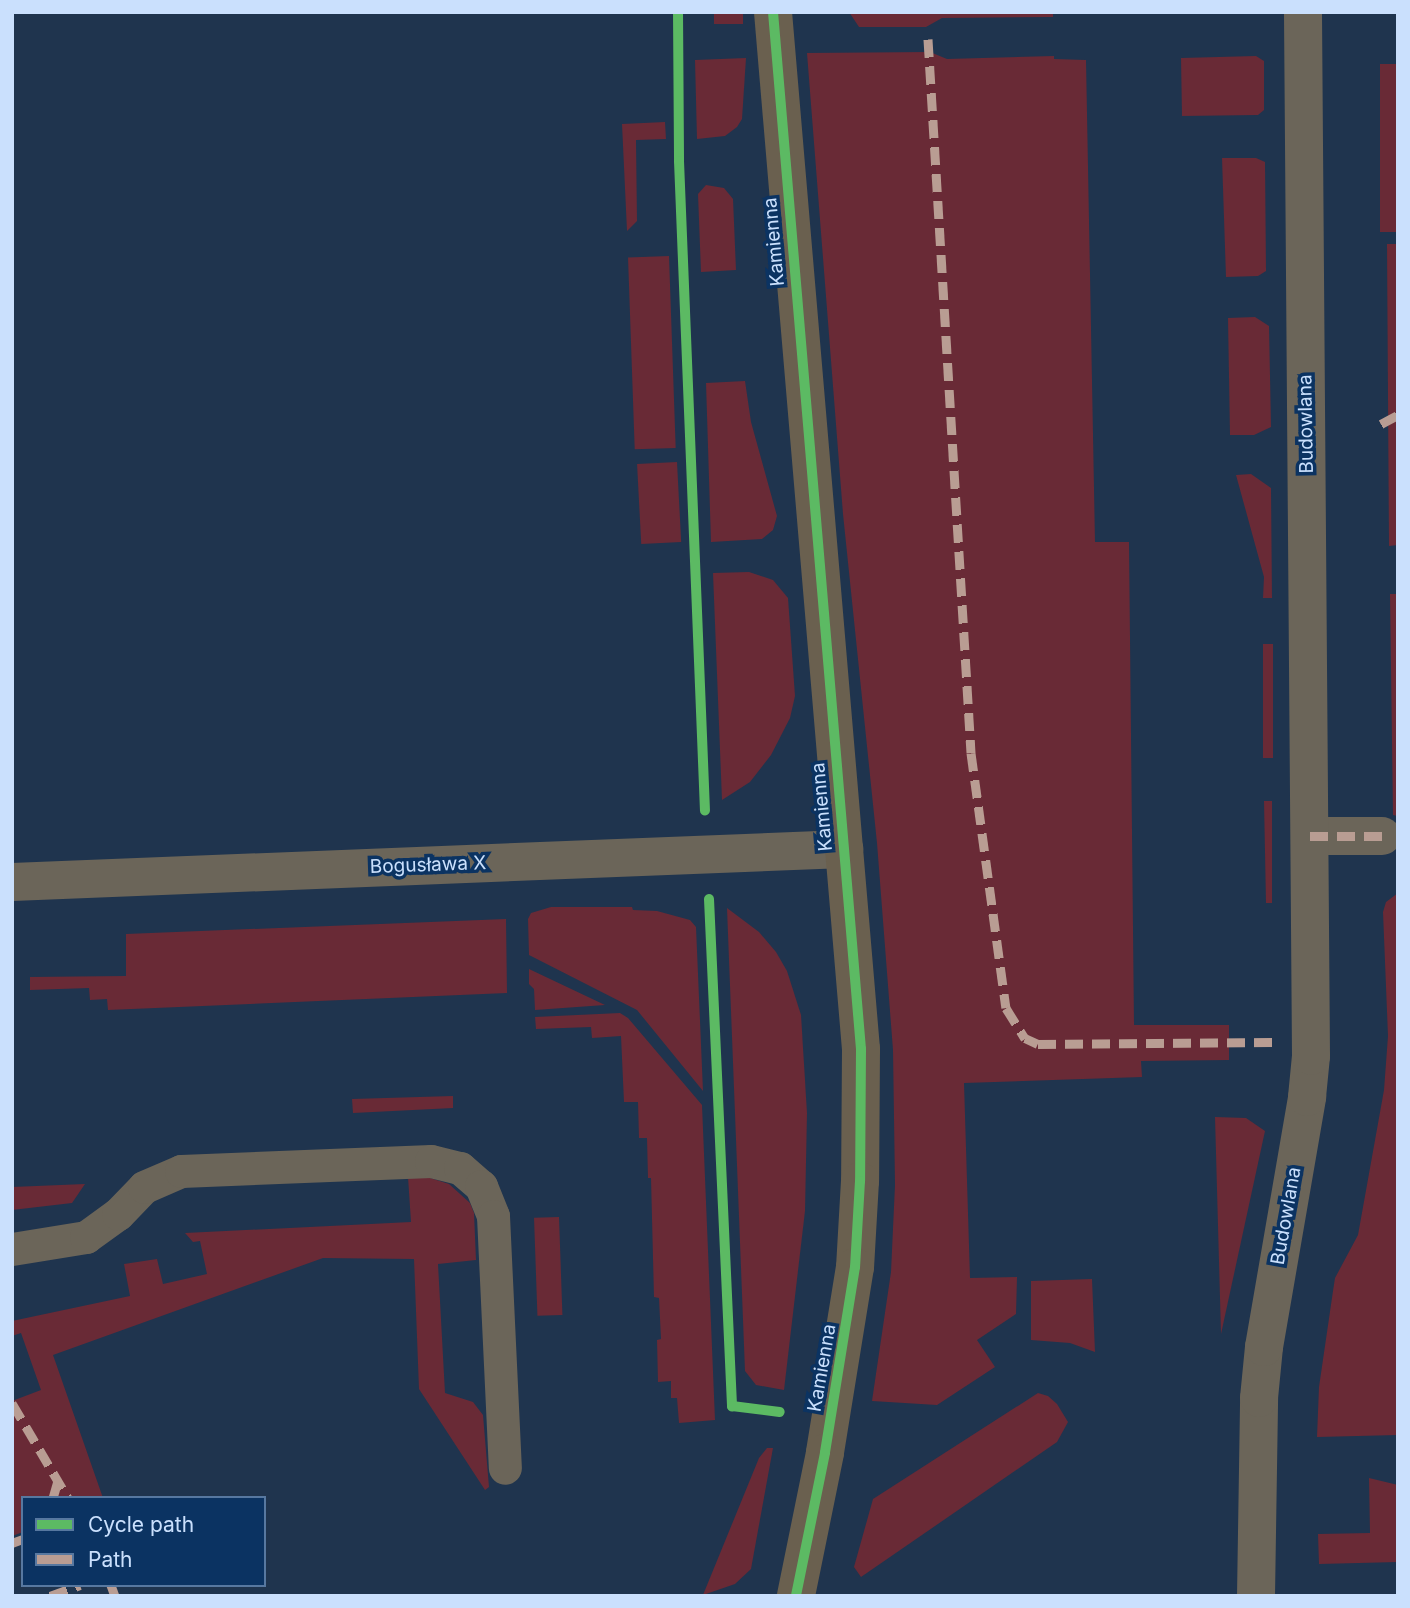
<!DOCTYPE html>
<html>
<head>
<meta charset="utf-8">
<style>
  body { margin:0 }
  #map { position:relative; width:1410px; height:1608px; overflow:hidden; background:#1f344e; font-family:Inter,sans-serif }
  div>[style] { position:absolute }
  .green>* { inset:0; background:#692a36; transform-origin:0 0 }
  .lane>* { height:33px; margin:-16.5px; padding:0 16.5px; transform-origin:16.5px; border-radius:16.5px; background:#6b6559 }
  .street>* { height:38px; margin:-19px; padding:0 19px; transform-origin:19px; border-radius:19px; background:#6b6559 }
  .secondary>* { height:38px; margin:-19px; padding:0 19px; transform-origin:19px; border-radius:19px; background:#6a604f }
  .quiet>* { height:9px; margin-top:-4.5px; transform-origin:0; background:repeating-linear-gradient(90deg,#b99d93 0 18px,transparent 0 27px) }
  .cycleway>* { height:10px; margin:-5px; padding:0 5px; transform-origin:5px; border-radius:5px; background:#5cba63 }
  span { translate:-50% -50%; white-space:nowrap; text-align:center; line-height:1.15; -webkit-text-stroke:7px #0b3362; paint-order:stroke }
  .street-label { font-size:19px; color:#cae0fd }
  .frame { position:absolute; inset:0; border:14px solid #cae0fd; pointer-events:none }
  .legend { position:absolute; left:21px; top:1496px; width:245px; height:91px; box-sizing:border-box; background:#0b3362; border:2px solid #5778a0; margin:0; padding:9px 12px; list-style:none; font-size:21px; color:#cae0fd }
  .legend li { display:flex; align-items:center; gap:14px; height:35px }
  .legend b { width:35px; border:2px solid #5778a0 }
</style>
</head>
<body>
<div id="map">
  <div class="green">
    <i style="left:714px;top:12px;width:29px;height:12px"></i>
    <i style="clip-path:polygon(849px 12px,1053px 12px,1053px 17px,942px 18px,926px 27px,859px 27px)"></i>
    <i style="clip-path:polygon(930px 52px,947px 59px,1054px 56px,1054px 59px,1086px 60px,1095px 542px,1129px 542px,1134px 1025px,1229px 1025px,1229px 1060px,1141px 1061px,1142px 1077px,964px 1083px,970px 1278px,1017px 1277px,1016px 1314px,977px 1340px,995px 1367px,937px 1405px,872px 1401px,891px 1272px,895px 1185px,893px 1050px,877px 843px,843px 514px,807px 53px)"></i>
    <i style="clip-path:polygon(1256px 56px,1264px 61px,1264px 110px,1258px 115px,1182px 116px,1181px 58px)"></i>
    <i style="clip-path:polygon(746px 58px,742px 119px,737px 127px,725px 136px,697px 139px,695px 60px)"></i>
    <i style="left:1398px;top:64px;width:168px;height:18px;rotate:90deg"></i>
    <i style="clip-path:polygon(665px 122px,666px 139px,636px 140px,637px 221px,627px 231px,622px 124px)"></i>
    <i style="clip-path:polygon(1222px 158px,1256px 158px,1265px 162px,1266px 271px,1258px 276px,1226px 277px)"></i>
    <i style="clip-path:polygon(706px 185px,724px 188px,733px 199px,736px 270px,701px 272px,698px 194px)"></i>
    <i style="clip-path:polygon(1387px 244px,1398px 244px,1398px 545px,1389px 546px)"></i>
    <i style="left:669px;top:256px;width:192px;height:41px;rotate:88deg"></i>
    <i style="clip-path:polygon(1255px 317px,1269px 326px,1271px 427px,1254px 435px,1230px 435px,1228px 318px)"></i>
    <i style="clip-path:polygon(745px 381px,751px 422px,777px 516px,773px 530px,762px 539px,711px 542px,706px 383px)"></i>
    <i style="left:677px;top:462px;width:80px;height:40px;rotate:87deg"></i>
    <i style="clip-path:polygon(1251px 474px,1271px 488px,1272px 598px,1263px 598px,1264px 577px,1236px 475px)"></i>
    <i style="clip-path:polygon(749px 572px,773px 580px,788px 598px,795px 696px,790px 718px,771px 755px,750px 782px,722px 800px,713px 573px)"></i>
    <i style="clip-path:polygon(1390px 594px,1398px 594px,1398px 816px,1393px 815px)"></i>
    <i style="left:1263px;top:644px;width:10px;height:114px"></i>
    <i style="clip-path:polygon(1264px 801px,1272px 801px,1272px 903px,1266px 903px)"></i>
    <i style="clip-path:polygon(1398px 893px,1398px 1435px,1317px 1437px,1319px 1387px,1333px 1291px,1335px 1278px,1358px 1235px,1384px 1090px,1388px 1036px,1383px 912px,1386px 902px)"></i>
    <i style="clip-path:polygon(551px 907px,632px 907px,633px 910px,657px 911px,690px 920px,696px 927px,703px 1091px,637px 1010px,529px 955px,528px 919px,531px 913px)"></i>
    <i style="clip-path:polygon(727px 908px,759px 932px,776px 952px,787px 971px,801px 1015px,807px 1113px,805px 1211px,784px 1390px,756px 1385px,745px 1371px)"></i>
    <i style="clip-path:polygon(506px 919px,507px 993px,108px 1010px,107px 999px,90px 1000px,89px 988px,30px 990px,30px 977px,126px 976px,126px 934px)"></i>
    <i style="clip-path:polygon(529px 969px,605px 1005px,535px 1010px,534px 989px,529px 984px)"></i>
    <i style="clip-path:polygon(620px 1013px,628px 1018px,702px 1105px,715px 1420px,679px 1423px,677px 1398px,671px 1398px,671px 1381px,658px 1382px,657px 1340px,661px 1339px,659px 1298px,654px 1297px,651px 1178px,648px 1178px,647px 1138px,639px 1138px,638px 1102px,624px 1102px,621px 1036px,592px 1038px,591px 1027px,536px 1029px,535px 1017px)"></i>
    <i style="clip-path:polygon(453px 1096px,453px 1108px,353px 1113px,352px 1099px)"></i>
    <i style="clip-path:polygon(1215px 1117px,1246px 1118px,1265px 1131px,1221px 1334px)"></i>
    <i style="clip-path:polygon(408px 1177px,427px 1177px,449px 1184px,470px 1203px,474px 1213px,476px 1260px,438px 1264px,445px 1393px,473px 1402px,483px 1415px,489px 1487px,485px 1490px,419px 1389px,414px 1259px,323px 1258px,53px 1355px,103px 1498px,23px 1498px,23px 1532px,12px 1536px,12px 1401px,41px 1390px,21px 1333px,12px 1336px,12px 1321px,130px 1296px,124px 1264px,157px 1259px,163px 1284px,207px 1274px,200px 1241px,193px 1242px,185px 1233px,411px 1222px)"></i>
    <i style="clip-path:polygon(85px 1184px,72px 1203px,12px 1210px,12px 1187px)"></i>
    <i style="left:559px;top:1217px;width:98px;height:25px;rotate:88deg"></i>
    <i style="clip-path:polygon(1092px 1279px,1095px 1352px,1070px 1343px,1031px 1340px,1031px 1281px)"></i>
    <i style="clip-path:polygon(1038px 1393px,1048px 1396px,1057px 1404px,1068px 1422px,1057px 1442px,861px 1577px,854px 1567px,873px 1499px)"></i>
    <i style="clip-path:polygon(767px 1448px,773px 1448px,751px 1569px,735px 1584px,703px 1595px,759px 1458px)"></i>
    <i style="clip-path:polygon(1369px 1478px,1398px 1485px,1398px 1562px,1319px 1564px,1318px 1534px,1370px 1533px)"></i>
  </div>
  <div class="lane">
    <i style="left:12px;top:1249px;width:75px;rotate:-9.2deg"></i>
    <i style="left:86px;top:1237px;width:39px;rotate:-36deg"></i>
    <i style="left:118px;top:1214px;width:37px;rotate:-46deg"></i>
    <i style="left:144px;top:1187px;width:40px;rotate:-23.4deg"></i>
    <i style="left:181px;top:1171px;width:250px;rotate:-2.3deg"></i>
    <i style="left:431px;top:1161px;width:30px;rotate:14deg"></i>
    <i style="left:460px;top:1168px;width:28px;rotate:41deg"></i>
    <i style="left:481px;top:1186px;width:32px;rotate:68deg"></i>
    <i style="left:493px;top:1216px;width:252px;rotate:87.3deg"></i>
  </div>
  <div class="street">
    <i style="left:1310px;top:836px;width:72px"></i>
    <i style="left:12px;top:882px;width:833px;rotate:-2.27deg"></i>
    <i style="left:1256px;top:1596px;width:198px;rotate:-89.1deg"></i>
    <i style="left:1259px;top:1398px;width:51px;rotate:-84.4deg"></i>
    <i style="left:1264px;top:1347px;width:254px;rotate:-80.2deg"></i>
    <i style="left:1307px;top:1097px;width:41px;rotate:-84.4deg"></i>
    <i style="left:1311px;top:1056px;width:1044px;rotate:-90.44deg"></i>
  </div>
  <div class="secondary">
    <i style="left:773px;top:12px;width:1041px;rotate:85.15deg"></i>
    <i style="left:861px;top:1049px;width:132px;rotate:90.4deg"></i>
    <i style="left:860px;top:1181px;width:86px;rotate:93.3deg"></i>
    <i style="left:855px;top:1267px;width:188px;rotate:99.2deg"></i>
    <i style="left:825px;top:1453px;width:146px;rotate:101.5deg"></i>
  </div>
  <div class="quiet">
    <i style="left:928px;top:39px;width:715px;rotate:86.55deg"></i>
    <i style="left:971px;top:753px;width:257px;rotate:82.2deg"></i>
    <i style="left:1006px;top:1008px;width:36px;rotate:58deg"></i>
    <i style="left:1025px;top:1038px;width:14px;rotate:25deg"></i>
    <i style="left:1038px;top:1044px;width:243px;rotate:-0.5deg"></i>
    <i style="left:1381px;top:424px;width:19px;rotate:-28deg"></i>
    <i style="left:1310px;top:836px;width:72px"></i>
    <i style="left:12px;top:1403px;width:110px;rotate:59.5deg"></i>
    <i style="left:53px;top:1498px;width:19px;rotate:-74deg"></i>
    <i style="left:12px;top:1543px;width:12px;rotate:-20deg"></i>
    <i style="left:111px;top:1585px;width:12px;rotate:70deg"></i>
    <i style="left:50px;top:1596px;width:32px;rotate:-20deg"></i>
  </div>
  <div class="cycleway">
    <i style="left:678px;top:12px;width:149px;rotate:89.6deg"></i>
    <i style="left:679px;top:161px;width:650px;rotate:87.71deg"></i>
    <i style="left:773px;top:12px;width:1041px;rotate:85.15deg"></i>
    <i style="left:861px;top:1049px;width:132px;rotate:90.4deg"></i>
    <i style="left:860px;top:1181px;width:86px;rotate:93.3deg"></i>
    <i style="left:855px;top:1267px;width:188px;rotate:99.2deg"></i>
    <i style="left:825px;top:1453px;width:146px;rotate:101.5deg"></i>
    <i style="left:709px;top:899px;width:508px;rotate:87.4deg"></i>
    <i style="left:732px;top:1406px;width:48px;rotate:7.1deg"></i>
  </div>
  <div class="street-label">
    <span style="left:774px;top:242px;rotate:-95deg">Kamienna</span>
    <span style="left:1306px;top:424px;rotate:-91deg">Budowlana</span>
    <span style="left:822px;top:807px;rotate:-95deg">Kamienna</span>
    <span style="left:428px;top:865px;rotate:-2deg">Bogusława X</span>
    <span style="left:1286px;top:1216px;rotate:-80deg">Budowlana</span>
    <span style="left:822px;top:1368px;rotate:-80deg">Kamienna</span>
  </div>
  <div class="frame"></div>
  <ul class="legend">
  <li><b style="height:9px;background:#5cba63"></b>Cycle path</li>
  <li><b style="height:9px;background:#b99d93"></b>Path</li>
  </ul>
</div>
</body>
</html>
